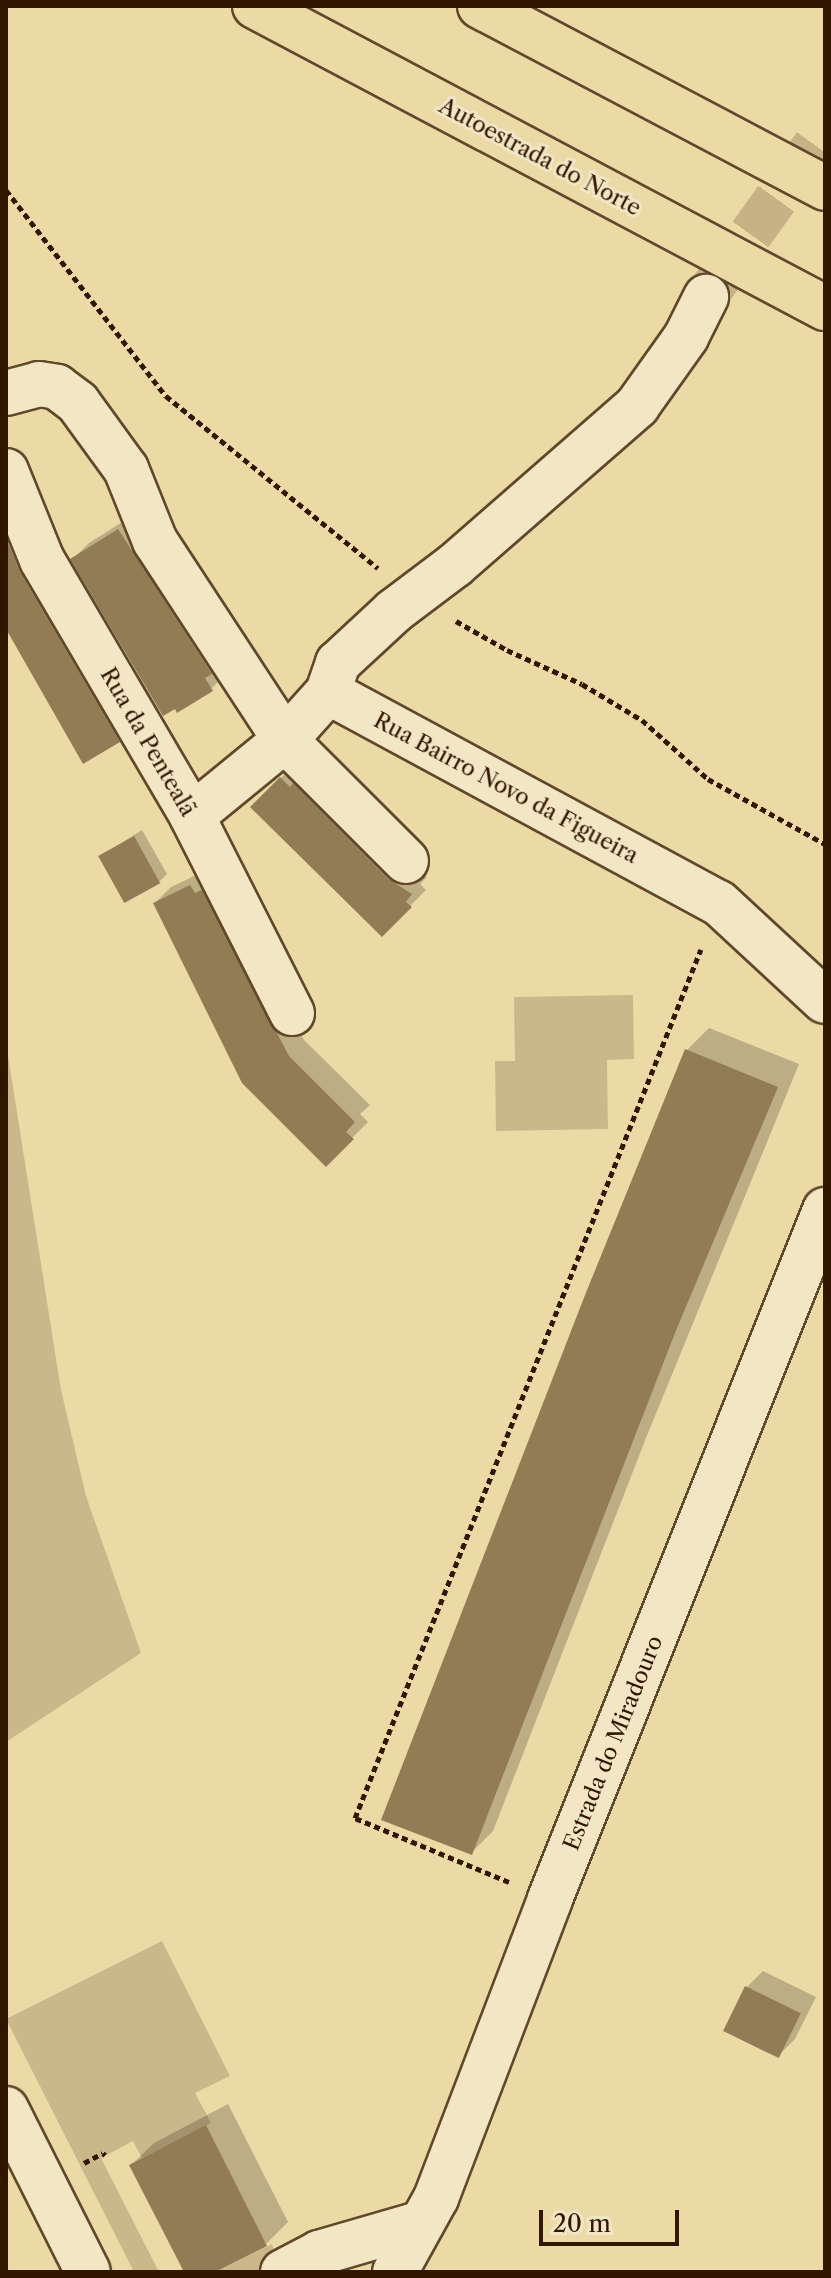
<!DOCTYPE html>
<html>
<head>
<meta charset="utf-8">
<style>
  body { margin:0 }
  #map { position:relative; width:831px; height:2278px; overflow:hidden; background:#ebd9a6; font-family:"Libre Caslon Text",serif }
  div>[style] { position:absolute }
  .green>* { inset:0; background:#cbb88a }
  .shadow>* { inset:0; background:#0003 }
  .building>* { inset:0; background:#927c56; transform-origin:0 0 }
  .minor-tunnel>* { height:44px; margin-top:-22px; transform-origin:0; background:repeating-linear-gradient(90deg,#c6b285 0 44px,transparent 0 66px) }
  .path>* { height:5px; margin-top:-2.5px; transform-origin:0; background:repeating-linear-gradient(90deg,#311700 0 6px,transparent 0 10px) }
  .roads { filter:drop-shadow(2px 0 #60482a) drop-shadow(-2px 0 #60482a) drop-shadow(0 2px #60482a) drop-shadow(0 -2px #60482a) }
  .minor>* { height:44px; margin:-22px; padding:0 22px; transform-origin:22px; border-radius:22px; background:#f2e6c5 }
  .highway>* { height:44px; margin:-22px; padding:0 22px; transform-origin:22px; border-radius:22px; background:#ebd9a6 }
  span { translate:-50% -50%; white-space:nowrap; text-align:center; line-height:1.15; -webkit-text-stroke:6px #f2e6c5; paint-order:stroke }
  .street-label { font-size:22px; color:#311700 }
  .frame { position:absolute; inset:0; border:8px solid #311700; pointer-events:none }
  .scale { position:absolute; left:539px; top:2210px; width:140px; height:36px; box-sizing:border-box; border:4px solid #311700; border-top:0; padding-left:10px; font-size:24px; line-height:28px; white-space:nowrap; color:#311700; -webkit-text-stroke:6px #f2e6c5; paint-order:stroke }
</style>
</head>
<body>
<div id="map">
  <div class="green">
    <i style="clip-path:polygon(633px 995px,634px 1059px,607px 1060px,608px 1129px,496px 1131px,495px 1061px,515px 1061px,514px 997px)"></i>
    <i style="clip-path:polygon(6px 1043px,61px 1390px,86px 1496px,141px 1653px,6px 1742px)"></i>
    <i style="clip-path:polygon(162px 1941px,230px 2076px,195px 2093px,211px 2123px,142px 2158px,133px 2141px,101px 2158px,159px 2272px,134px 2272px,6px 2019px)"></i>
    <i style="clip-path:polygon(272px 2244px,275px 2255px,263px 2272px,215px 2272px)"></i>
  </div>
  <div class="shadow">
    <i style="clip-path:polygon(6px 483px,134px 724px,118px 740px,6px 625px)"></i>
    <i style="clip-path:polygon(135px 514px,227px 673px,211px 689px,73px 559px,89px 543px)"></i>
    <i style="clip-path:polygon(297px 762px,404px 863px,427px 877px,420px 884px,426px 890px,382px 934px,252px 807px)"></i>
    <i style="clip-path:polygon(142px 830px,167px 874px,159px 882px,101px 856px)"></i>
    <i style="clip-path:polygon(207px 870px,218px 875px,304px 1040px,370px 1105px,360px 1114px,368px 1122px,326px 1164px,155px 903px,171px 887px)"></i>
    <i style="clip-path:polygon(709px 1028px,799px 1064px,646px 1438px,493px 1831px,471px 1853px,687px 1050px)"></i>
    <i style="clip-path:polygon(763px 1971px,816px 1997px,795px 2039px,779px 2055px,747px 1987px)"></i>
    <i style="clip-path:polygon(228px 2104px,288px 2222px,266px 2244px,210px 2272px,186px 2272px,131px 2165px,154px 2143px)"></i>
  </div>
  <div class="building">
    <i style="clip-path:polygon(118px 529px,212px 674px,205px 678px,213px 691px,177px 713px,175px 709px,163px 716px,70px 559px)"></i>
    <i style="clip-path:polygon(6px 538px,20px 572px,120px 742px,83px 764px,6px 629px)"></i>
    <i style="clip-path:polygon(280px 777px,290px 787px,293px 783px,388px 879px,412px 894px,406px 902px,412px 907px,382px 937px,250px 807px)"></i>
    <i style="left:134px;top:836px;width:54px;height:41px;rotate:61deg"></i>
    <i style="clip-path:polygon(190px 885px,195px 893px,202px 890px,289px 1056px,355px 1122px,346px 1132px,354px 1139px,326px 1167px,242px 1083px,153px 903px)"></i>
    <i style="clip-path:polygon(685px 1049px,778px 1087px,675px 1333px,472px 1855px,381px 1820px,585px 1295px)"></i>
    <i style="left:745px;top:1986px;width:62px;height:50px;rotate:26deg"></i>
    <i style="clip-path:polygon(206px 2125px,267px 2246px,215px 2272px,184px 2272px,129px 2165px)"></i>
  </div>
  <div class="minor-tunnel">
    <i style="left:712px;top:288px;width:193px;rotate:-54.3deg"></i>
  </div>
  <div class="path">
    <i style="left:6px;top:190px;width:261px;rotate:52.2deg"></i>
    <i style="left:166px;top:396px;width:273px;rotate:39.1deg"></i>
    <i style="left:456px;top:621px;width:59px;rotate:29.6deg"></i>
    <i style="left:507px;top:650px;width:82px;rotate:24.4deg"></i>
    <i style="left:582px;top:684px;width:70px;rotate:31deg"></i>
    <i style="left:642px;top:720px;width:89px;rotate:41.8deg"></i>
    <i style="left:708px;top:779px;width:134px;rotate:29.1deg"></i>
    <i style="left:509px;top:1882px;width:167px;rotate:-157.4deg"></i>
    <i style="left:355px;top:1818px;width:935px;rotate:-68.29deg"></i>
    <i style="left:84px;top:2163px;width:21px;rotate:-28deg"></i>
    <i style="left:103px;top:2153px;width:3px;rotate:45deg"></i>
  </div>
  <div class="roads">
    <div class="minor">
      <i style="left:6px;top:393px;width:34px;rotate:-15deg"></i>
      <i style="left:39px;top:384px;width:18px;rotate:9deg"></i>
      <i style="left:57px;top:387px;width:26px;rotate:37deg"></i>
      <i style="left:78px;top:403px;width:82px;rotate:54deg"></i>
      <i style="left:126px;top:469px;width:78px;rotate:68.1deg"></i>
      <i style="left:155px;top:541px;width:238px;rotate:56.8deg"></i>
      <i style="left:285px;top:740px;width:171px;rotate:45deg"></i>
      <i style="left:6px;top:471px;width:96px;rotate:68deg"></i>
      <i style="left:42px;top:560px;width:297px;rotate:59.6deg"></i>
      <i style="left:192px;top:816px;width:221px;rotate:63.1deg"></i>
      <i style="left:328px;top:692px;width:31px;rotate:-71deg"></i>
      <i style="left:338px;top:663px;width:76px;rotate:-42.9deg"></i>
      <i style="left:394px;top:611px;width:76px;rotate:-37deg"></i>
      <i style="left:455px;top:565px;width:242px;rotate:-41.1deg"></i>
      <i style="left:637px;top:406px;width:85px;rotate:-54.6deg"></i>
      <i style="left:686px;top:337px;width:45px;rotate:-63.4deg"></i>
      <i style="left:192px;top:816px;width:120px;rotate:-39.3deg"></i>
      <i style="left:285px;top:740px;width:64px;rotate:-48.1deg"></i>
      <i style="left:328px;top:692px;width:444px;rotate:28.4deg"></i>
      <i style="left:719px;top:903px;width:144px;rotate:42.8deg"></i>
      <i style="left:6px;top:2109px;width:182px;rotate:63.3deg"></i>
      <i style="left:283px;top:2272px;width:41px;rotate:-27.8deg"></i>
      <i style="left:319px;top:2253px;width:107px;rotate:-16.2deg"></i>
      <i style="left:395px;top:2272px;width:85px;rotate:-61deg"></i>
      <i style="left:436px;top:2198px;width:320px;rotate:-69.1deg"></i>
      <i style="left:550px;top:1899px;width:742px;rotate:-68.24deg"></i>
    </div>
    <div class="highway">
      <i style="left:255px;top:6px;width:645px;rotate:27.92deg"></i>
      <i style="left:480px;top:6px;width:390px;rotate:27.8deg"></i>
    </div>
  </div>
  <div class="street-label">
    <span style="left:540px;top:157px;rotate:28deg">Autoestrada do Norte</span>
    <span style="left:148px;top:742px;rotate:60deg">Rua da Pentealã</span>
    <span style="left:506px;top:788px;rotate:28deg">Rua Bairro Novo da Figueira</span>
    <span style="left:613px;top:1743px;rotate:-68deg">Estrada do Miradouro</span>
  </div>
  <div class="frame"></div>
  <div class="scale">20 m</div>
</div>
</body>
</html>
